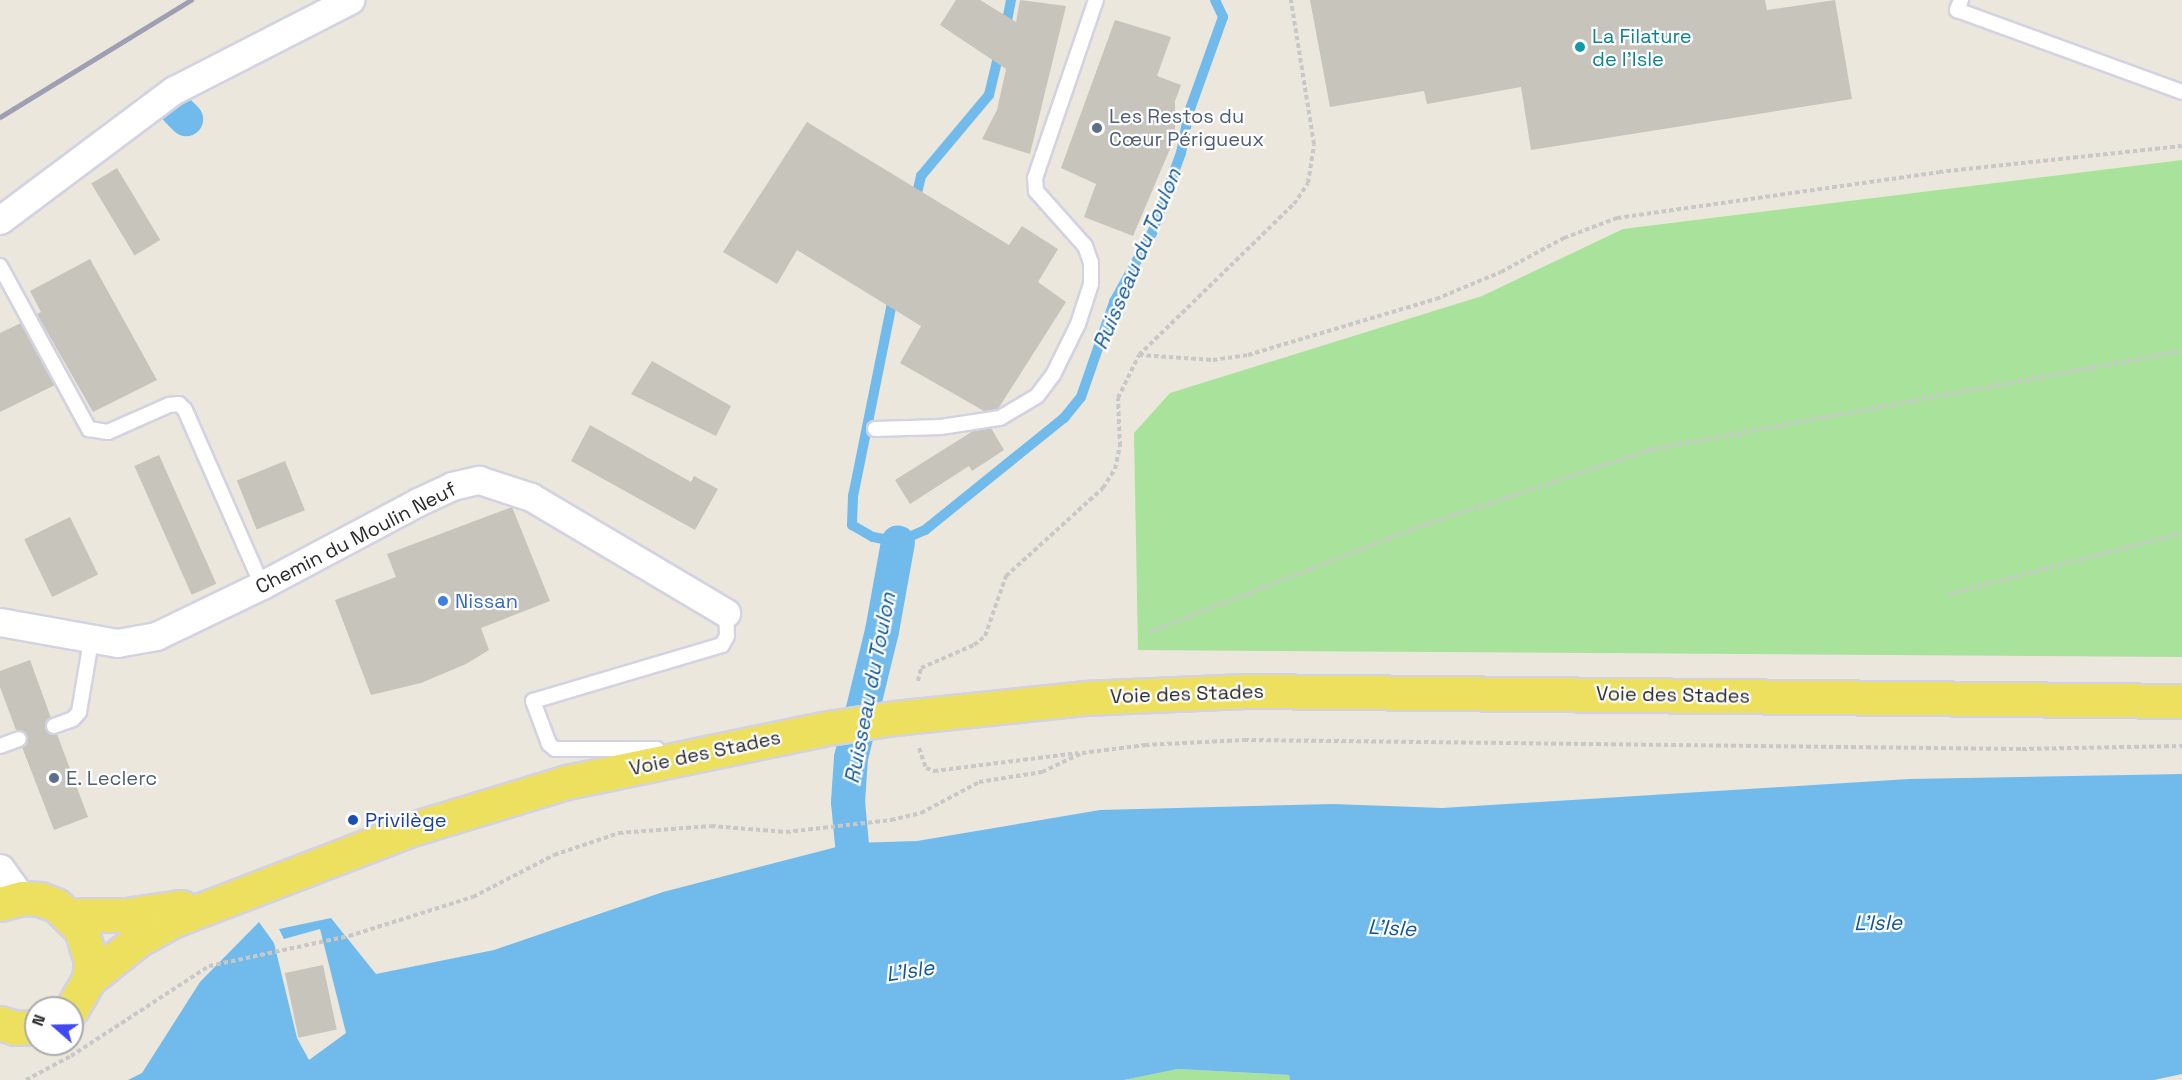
<!DOCTYPE html>
<html>
<head>
<meta charset="utf-8">
<style>
  body { margin:0 }
  #map { position:relative; width:2182px; height:1080px; overflow:hidden; background:#ece7dc; font-family:"Space Grotesk",sans-serif }
  div>[style] { position:absolute }
  .green>* { inset:0; background:#a9e29a }
  .water>* { inset:0; background:#71bbec }
  .stream>* { height:10px; margin:-5px; padding:0 5px; transform-origin:5px; border-radius:5px; background:#71bbec }
  .canal>* { height:34px; margin:-17px; padding:0 17px; transform-origin:17px; border-radius:17px; background:#71bbec }
  .building>* { inset:0; background:#c7c4bc; transform-origin:0 0 }
  .path>* { height:4px; margin-top:-2px; transform-origin:0; background:repeating-linear-gradient(90deg,#c8c8c8 0 4.5px,transparent 0 7.5px) }
  .roads { filter:drop-shadow(2px 0 #d2d2e3) drop-shadow(-2px 0 #d2d2e3) drop-shadow(0 2px #d2d2e3) drop-shadow(0 -2px #d2d2e3) }
  .service>* { height:14px; margin:-7px; padding:0 7px; transform-origin:7px; border-radius:7px; background:#fff }
  .minor>* { height:27px; margin:-13.5px; padding:0 13.5px; transform-origin:13.5px; border-radius:13.5px; background:#fff }
  .primary>* { height:33px; margin:-16.5px; padding:0 16.5px; transform-origin:16.5px; border-radius:16.5px; background:#eee05f }
  .rail>* { height:4.5px; margin:-2.25px; padding:0 2.25px; transform-origin:2.25px; border-radius:2.25px; background:#9f9fb4 }
  .dots>* { width:16px; height:16px; translate:-50% -50%; box-sizing:border-box; border:3px solid #fff; border-radius:50% }
  span { translate:-50% -50%; white-space:nowrap; text-align:center; line-height:1.15; -webkit-text-stroke:4.5px #fff; paint-order:stroke }
  .culture-label { font-size:20px; color:#0d838f }
  .left { translate:0 -50%; text-align:left }
  .service-label { font-size:20px; color:#4e5e75 }
  .street-label { font-size:20px; color:#2a2a2a }
  .shop-label { font-size:20px; color:#366cbe }
  .transit-label { font-size:20px; color:#164399 }
  .water-label { font-size:21px; color:#105798; font-style:italic }
  .north { position:absolute; left:24px; top:996px; width:60px; height:60px; box-sizing:border-box; background:#fff; border:2px solid #aaa; border-radius:50%; rotate:290deg; font-size:16px; font-weight:700; line-height:24px; text-align:center; color:#2a2a2a }
  .north::after { content:''; display:block; margin:auto; width:21px; height:27px; background:#3f49f6; clip-path:polygon(50% 0,100% 100%,50% 72%,0 100%) }
</style>
</head>
<body>
<div id="map">
  <div class="green">
    <i style="clip-path:polygon(2182px 160px,2182px 657px,1138px 650px,1134px 433px,1170px 393px,1482px 296px,1623px 229px)"></i>
    <i style="clip-path:polygon(1178px 1069px,1289px 1075px,1290px 1080px,1124px 1080px)"></i>
  </div>
  <div class="water">
    <i style="clip-path:polygon(2182px 774px,2182px 1074px,2154px 1080px,1290px 1080px,1289px 1075px,1178px 1069px,1124px 1080px,128px 1080px,142px 1073px,200px 982px,259px 922px,274px 943px,297px 1038px,309px 1060px,346px 1033px,320px 929px,284px 939px,279px 929px,331px 918px,376px 974px,494px 950px,663px 892px,852px 843px,917px 841px,1100px 810px,1333px 804px,1442px 808px,1909px 779px)"></i>
  </div>
  <div class="stream">
    <i style="left:1005px;top:31px;width:32px;rotate:-79deg"></i>
    <i style="left:915px;top:202px;width:27px;rotate:-77deg"></i>
    <i style="left:921px;top:176px;width:106px;rotate:-50deg"></i>
    <i style="left:989px;top:95px;width:47px;rotate:-76.6deg"></i>
    <i style="left:894px;top:293px;width:207px;rotate:101.4deg"></i>
    <i style="left:853px;top:496px;width:29px;rotate:92deg"></i>
    <i style="left:852px;top:525px;width:24px;rotate:30deg"></i>
    <i style="left:873px;top:537px;width:25px;rotate:11deg"></i>
    <i style="left:898px;top:542px;width:30px;rotate:-24deg"></i>
    <i style="left:925px;top:530px;width:179px;rotate:-38.9deg"></i>
    <i style="left:1064px;top:418px;width:27px;rotate:-51deg"></i>
    <i style="left:1081px;top:397px;width:101px;rotate:-70.8deg"></i>
    <i style="left:1114px;top:302px;width:79px;rotate:-61.2deg"></i>
    <i style="left:1152px;top:233px;width:85px;rotate:-70.1deg"></i>
    <i style="left:1181px;top:153px;width:42px;rotate:-79deg"></i>
    <i style="left:1189px;top:112px;width:101px;rotate:-70.3deg"></i>
    <i style="left:1223px;top:17px;width:19px;rotate:-115deg"></i>
  </div>
  <div class="canal">
    <i style="left:177px;top:110px;width:13px;rotate:45deg"></i>
    <i style="left:856px;top:888px;width:86px;rotate:-95.3deg"></i>
    <i style="left:848px;top:802px;width:44px;rotate:-86.1deg"></i>
    <i style="left:851px;top:758px;width:131px;rotate:-76.3deg"></i>
    <i style="left:882px;top:631px;width:90px;rotate:-79.8deg"></i>
  </div>
  <div class="building">
    <i style="clip-path:polygon(956px 0,980px 0,1016px 22px,1020px 0,1066px 6px,1030px 154px,982px 139px,997px 110px,1006px 69px,940px 25px)"></i>
    <i style="clip-path:polygon(1310px 0,1765px 0,1767px 10px,1835px 0,1852px 99px,1531px 150px,1521px 87px,1427px 104px,1424px 91px,1330px 107px)"></i>
    <i style="clip-path:polygon(1115px 20px,1171px 37px,1157px 76px,1181px 85px,1175px 101px,1175px 137px,1133px 236px,1084px 217px,1096px 184px,1061px 168px)"></i>
    <i style="clip-path:polygon(807px 122px,1009px 245px,1022px 226px,1058px 249px,1038px 282px,1066px 302px,998px 409px,984px 411px,900px 363px,921px 326px,797px 250px,777px 284px,723px 252px)"></i>
    <i style="left:117px;top:168px;width:84px;height:30px;rotate:59deg"></i>
    <i style="clip-path:polygon(90px 259px,157px 380px,93px 412px,37px 314px,41px 312px,30px 291px)"></i>
    <i style="clip-path:polygon(21px 323px,55px 385px,0 412px,0 333px)"></i>
    <i style="clip-path:polygon(652px 361px,731px 406px,716px 436px,631px 394px)"></i>
    <i style="clip-path:polygon(590px 425px,691px 482px,694px 476px,718px 489px,695px 530px,571px 461px)"></i>
    <i style="clip-path:polygon(991px 428px,1004px 450px,972px 471px,969px 466px,910px 504px,895px 480px,973px 431px)"></i>
    <i style="left:159px;top:455px;width:141px;height:27px;rotate:66deg"></i>
    <i style="left:285px;top:461px;width:53px;height:52px;rotate:68deg"></i>
    <i style="clip-path:polygon(512px 507px,550px 601px,481px 628px,489px 650px,466px 664px,421px 683px,371px 695px,335px 600px,396px 577px,387px 554px)"></i>
    <i style="left:70px;top:517px;width:64px;height:51px;rotate:64deg"></i>
    <i style="clip-path:polygon(30px 660px,51px 718px,46px 730px,57px 734px,88px 817px,54px 830px,22px 747px,27px 735px,16px 730px,0 687px,0 671px)"></i>
    <i style="left:323px;top:965px;width:66px;height:39px;rotate:78deg"></i>
  </div>
  <div class="path">
    <i style="left:1139px;top:355px;width:74px;rotate:3.9deg"></i>
    <i style="left:1213px;top:360px;width:35px;rotate:-8deg"></i>
    <i style="left:1248px;top:355px;width:196px;rotate:-16.6deg"></i>
    <i style="left:1436px;top:299px;width:70px;rotate:-22.6deg"></i>
    <i style="left:1501px;top:272px;width:72px;rotate:-28.4deg"></i>
    <i style="left:1564px;top:238px;width:57px;rotate:-20.7deg"></i>
    <i style="left:1617px;top:218px;width:325px;rotate:-8.1deg"></i>
    <i style="left:1939px;top:172px;width:244px;rotate:-6.1deg"></i>
    <i style="left:1949px;top:594px;width:241px;rotate:-14.7deg"></i>
    <i style="left:1149px;top:632px;width:295px;rotate:-21.3deg"></i>
    <i style="left:1424px;top:525px;width:237px;rotate:-18.4deg"></i>
    <i style="left:1649px;top:450px;width:542px;rotate:-10.52deg"></i>
    <i style="left:918px;top:681px;width:13px;rotate:-77deg"></i>
    <i style="left:921px;top:668px;width:58px;rotate:-23.5deg"></i>
    <i style="left:974px;top:645px;width:14px;rotate:-39deg"></i>
    <i style="left:985px;top:636px;width:64px;rotate:-70.7deg"></i>
    <i style="left:1006px;top:576px;width:131px;rotate:-42.2deg"></i>
    <i style="left:1103px;top:488px;width:22px;rotate:-58deg"></i>
    <i style="left:1115px;top:469px;width:24px;rotate:-78deg"></i>
    <i style="left:1120px;top:446px;width:48px;rotate:-92.4deg"></i>
    <i style="left:1118px;top:398px;width:48px;rotate:-64deg"></i>
    <i style="left:1139px;top:355px;width:216px;rotate:-44.3deg"></i>
    <i style="left:1294px;top:204px;width:25px;rotate:-56deg"></i>
    <i style="left:1308px;top:183px;width:39px;rotate:-81deg"></i>
    <i style="left:1314px;top:144px;width:146px;rotate:-99.1deg"></i>
    <i style="left:919px;top:748px;width:21px;rotate:71deg"></i>
    <i style="left:926px;top:768px;width:9px;rotate:21deg"></i>
    <i style="left:934px;top:771px;width:145px;rotate:-7.1deg"></i>
    <i style="left:26px;top:1080px;width:51px;rotate:-28.1deg"></i>
    <i style="left:71px;top:1056px;width:165px;rotate:-33.1deg"></i>
    <i style="left:209px;top:966px;width:143px;rotate:-12.1deg"></i>
    <i style="left:349px;top:936px;width:130px;rotate:-17.5deg"></i>
    <i style="left:473px;top:897px;width:91px;rotate:-27.4deg"></i>
    <i style="left:554px;top:855px;width:69px;rotate:-18.7deg"></i>
    <i style="left:619px;top:833px;width:92px;rotate:-4.4deg"></i>
    <i style="left:711px;top:826px;width:75px;rotate:4.6deg"></i>
    <i style="left:786px;top:832px;width:106px;rotate:-6.5deg"></i>
    <i style="left:891px;top:820px;width:31px;rotate:-13deg"></i>
    <i style="left:921px;top:813px;width:66px;rotate:-28.1deg"></i>
    <i style="left:979px;top:782px;width:64px;rotate:-9deg"></i>
    <i style="left:1042px;top:772px;width:44px;rotate:-25.4deg"></i>
    <i style="left:1082px;top:753px;width:64px;rotate:-7.2deg"></i>
    <i style="left:1145px;top:745px;width:99px;rotate:-2.9deg"></i>
    <i style="left:1244px;top:740px;width:778px;rotate:0.66deg"></i>
    <i style="left:2022px;top:749px;width:160px;rotate:-1.1deg"></i>
  </div>
  <div class="roads">
    <div class="service">
      <i style="left:1961px;top:0;width:11px;rotate:112deg"></i>
      <i style="left:1957px;top:10px;width:239px;rotate:20deg"></i>
      <i style="left:0;top:266px;width:186px;rotate:61.4deg"></i>
      <i style="left:89px;top:429px;width:19px;rotate:9deg"></i>
      <i style="left:108px;top:432px;width:67px;rotate:-23.9deg"></i>
      <i style="left:169px;top:405px;width:10px;rotate:-6deg"></i>
      <i style="left:179px;top:404px;width:8px;rotate:45deg"></i>
      <i style="left:185px;top:410px;width:191px;rotate:66.3deg"></i>
      <i style="left:875px;top:429px;width:66px;rotate:-1.7deg"></i>
      <i style="left:941px;top:427px;width:60px;rotate:-8.7deg"></i>
      <i style="left:1000px;top:418px;width:43px;rotate:-30.7deg"></i>
      <i style="left:1037px;top:396px;width:26px;rotate:-53deg"></i>
      <i style="left:1053px;top:375px;width:57px;rotate:-63.9deg"></i>
      <i style="left:1078px;top:324px;width:42px;rotate:-72deg"></i>
      <i style="left:1091px;top:284px;width:21px;rotate:-90deg"></i>
      <i style="left:1091px;top:263px;width:18px;rotate:-109deg"></i>
      <i style="left:1085px;top:246px;width:74px;rotate:-131.7deg"></i>
      <i style="left:1036px;top:191px;width:13px;rotate:-94deg"></i>
      <i style="left:1035px;top:178px;width:188px;rotate:-71.1deg"></i>
      <i style="left:54px;top:726px;width:20px;rotate:-20deg"></i>
      <i style="left:73px;top:719px;width:9px;rotate:-49deg"></i>
      <i style="left:79px;top:712px;width:72px;rotate:-80.4deg"></i>
      <i style="left:0;top:746px;width:20px;rotate:-20deg"></i>
      <i style="left:657px;top:749px;width:102px;rotate:180deg"></i>
      <i style="left:555px;top:749px;width:8px;rotate:-140deg"></i>
      <i style="left:549px;top:744px;width:46px;rotate:-110.4deg"></i>
      <i style="left:533px;top:701px;width:197px;rotate:-16.5deg"></i>
      <i style="left:722px;top:645px;width:10px;rotate:-61deg"></i>
      <i style="left:727px;top:636px;width:23px;rotate:-92deg"></i>
    </div>
    <div class="minor">
      <i style="left:0;top:220px;width:217px;rotate:-36.8deg"></i>
      <i style="left:174px;top:90px;width:198px;rotate:-27.1deg"></i>
      <i style="left:0;top:622px;width:119px;rotate:10.2deg"></i>
      <i style="left:117px;top:643px;width:40px;rotate:-10deg"></i>
      <i style="left:156px;top:636px;width:118px;rotate:-25.7deg"></i>
      <i style="left:262px;top:585px;width:177px;rotate:-28deg"></i>
      <i style="left:418px;top:502px;width:38px;rotate:-25deg"></i>
      <i style="left:452px;top:486px;width:28px;rotate:-13deg"></i>
      <i style="left:479px;top:480px;width:55px;rotate:18.1deg"></i>
      <i style="left:531px;top:497px;width:227px;rotate:30.7deg"></i>
      <i style="left:0;top:868px;width:37px;rotate:54deg"></i>
    </div>
    <div class="primary">
      <i style="left:0;top:904px;width:23px;rotate:-15deg"></i>
      <i style="left:22px;top:898px;width:18px;rotate:3deg"></i>
      <i style="left:40px;top:899px;width:17px;rotate:21deg"></i>
      <i style="left:56px;top:905px;width:35px;rotate:44deg"></i>
      <i style="left:81px;top:929px;width:34px;rotate:73deg"></i>
      <i style="left:91px;top:962px;width:17px;rotate:97deg"></i>
      <i style="left:89px;top:979px;width:34px;rotate:120deg"></i>
      <i style="left:70px;top:915px;width:56px"></i>
      <i style="left:126px;top:915px;width:56px;rotate:-8.3deg"></i>
      <i style="left:89px;top:979px;width:63px;rotate:-38.5deg"></i>
      <i style="left:138px;top:940px;width:39px;rotate:-29deg"></i>
      <i style="left:172px;top:921px;width:254px;rotate:-21deg"></i>
      <i style="left:409px;top:830px;width:165px;rotate:-16.9deg"></i>
      <i style="left:567px;top:782px;width:260px;rotate:-11.7deg"></i>
      <i style="left:822px;top:729px;width:74px;rotate:-8.6deg"></i>
      <i style="left:895px;top:718px;width:190px;rotate:-6deg"></i>
      <i style="left:1084px;top:698px;width:162px;rotate:-2.5deg"></i>
      <i style="left:1246px;top:691px;width:936px;rotate:0.61deg"></i>
      <i style="left:0;top:1023px;width:16px;rotate:18deg"></i>
      <i style="left:15px;top:1028px;width:21px;rotate:-3deg"></i>
    </div>
  </div>
  <div class="rail">
    <i style="left:0;top:117px;width:224px;rotate:-31.5deg"></i>
  </div>
  <div class="dots">
    <i style="left:1580px;top:47px;background:#0f9aa8"></i>
    <i style="left:1097px;top:128px;background:#5c6f8a"></i>
    <i style="left:443px;top:601px;background:#3f7fe0"></i>
    <i style="left:54px;top:778px;background:#5c6f8a"></i>
    <i style="left:353px;top:820px;background:#1a4fb4"></i>
  </div>
  <div class="culture-label">
    <span class="left" style="left:1592px;top:48px">La Filature<br>de l'Isle</span>
  </div>
  <div class="service-label">
    <span class="left" style="left:1109px;top:128px">Les Restos du<br>Cœur Périgueux</span>
    <span class="left" style="left:66px;top:778px">E. Leclerc</span>
  </div>
  <div class="street-label">
    <span style="left:356px;top:538px;rotate:-27deg">Chemin du Moulin Neuf</span>
    <span style="left:1187px;top:694px;rotate:-2deg">Voie des Stades</span>
    <span style="left:1673px;top:695px;rotate:1deg">Voie des Stades</span>
    <span style="left:705px;top:753px;rotate:-12deg">Voie des Stades</span>
  </div>
  <div class="shop-label">
    <span class="left" style="left:455px;top:601px">Nissan</span>
  </div>
  <div class="transit-label">
    <span class="left" style="left:365px;top:820px">Privilège</span>
  </div>
  <div class="water-label">
    <span style="left:1137px;top:259px;rotate:-67deg">Ruisseau du Toulon</span>
    <span style="left:870px;top:688px;rotate:-79deg">Ruisseau du Toulon</span>
    <span style="left:1878px;top:923px;rotate:-1deg">L'Isle</span>
    <span style="left:1392px;top:928px;rotate:3deg">L'Isle</span>
    <span style="left:910px;top:971px;rotate:-9deg">L'Isle</span>
  </div>
  <div class="north">N</div>
</div>
</body>
</html>
